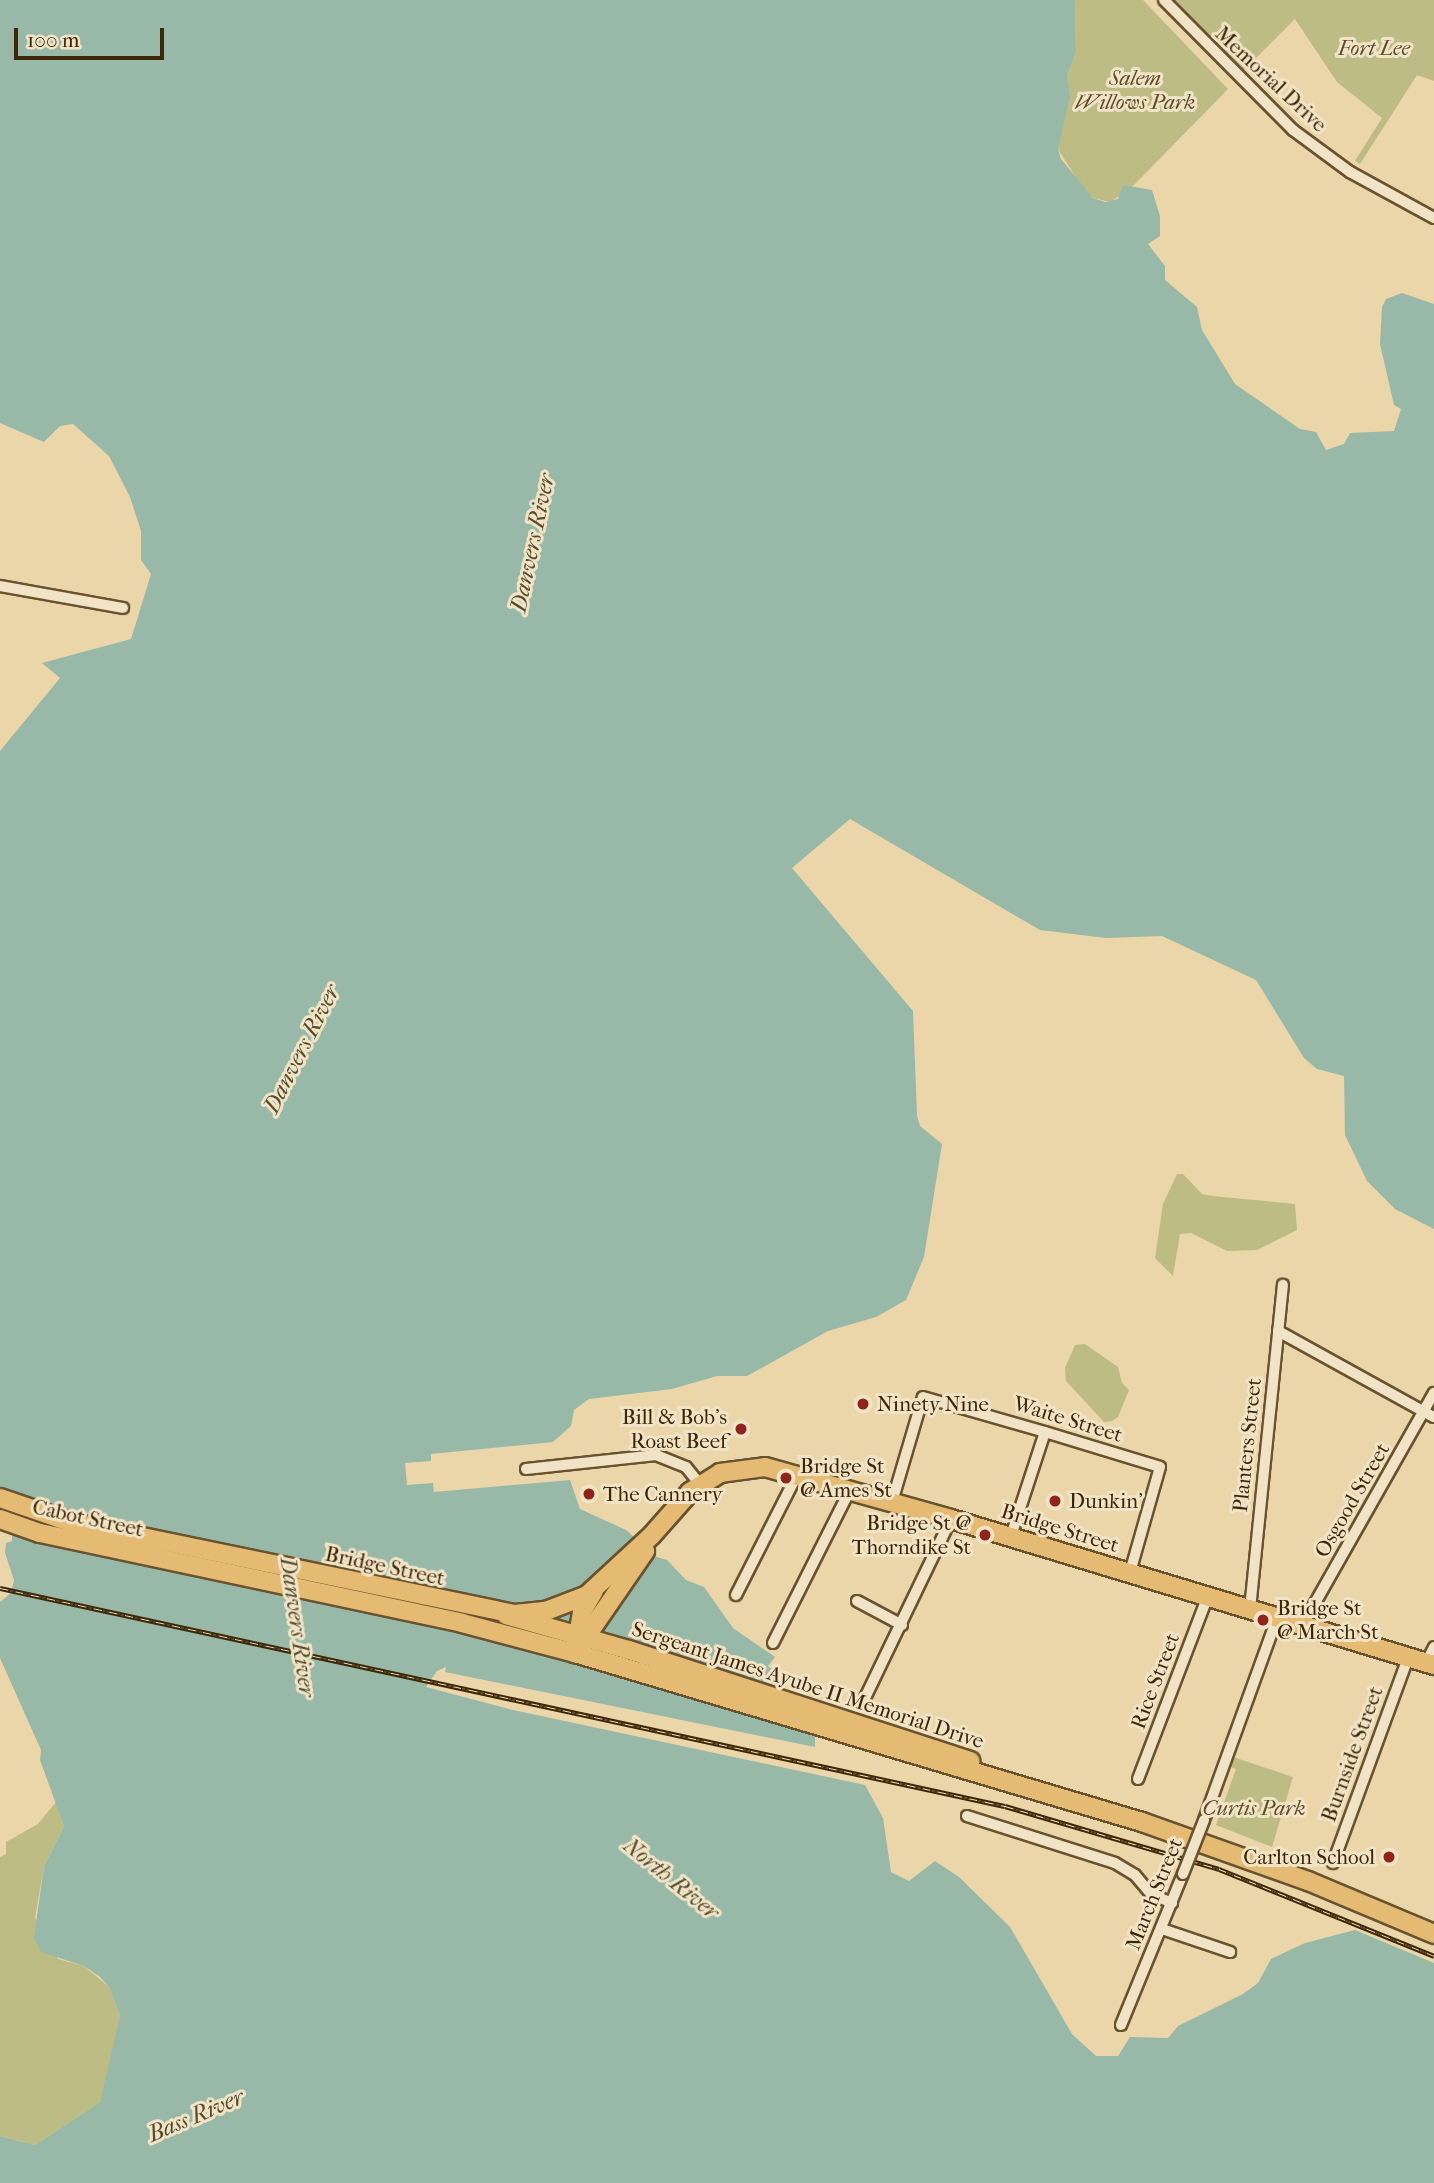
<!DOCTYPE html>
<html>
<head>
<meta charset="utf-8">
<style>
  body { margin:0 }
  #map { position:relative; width:1434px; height:2183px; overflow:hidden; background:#ead6a8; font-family:"IM FELL French Canon",serif }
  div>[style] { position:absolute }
  .green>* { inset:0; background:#bcbc84 }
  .water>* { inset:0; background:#98b9a8 }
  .roads { filter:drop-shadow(2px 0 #69532f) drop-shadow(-2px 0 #69532f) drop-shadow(0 2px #69532f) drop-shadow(0 -2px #69532f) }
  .minor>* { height:10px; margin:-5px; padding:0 5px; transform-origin:5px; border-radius:5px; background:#f1e4c6 }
  .primary>* { height:18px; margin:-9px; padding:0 9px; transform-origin:9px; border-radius:9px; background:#e5bb74 }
  .trunk>* { height:18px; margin:-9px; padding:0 9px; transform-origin:9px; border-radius:9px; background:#e5bb74 }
  .rail>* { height:5px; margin-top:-2.5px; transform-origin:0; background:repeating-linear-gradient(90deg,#f1e4c6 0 8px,#3e2707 0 16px); box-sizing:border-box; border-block:2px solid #3e2707 }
  .bridges { filter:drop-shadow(2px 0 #69532f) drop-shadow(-2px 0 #69532f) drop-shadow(0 2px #69532f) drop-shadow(0 -2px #69532f) }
  .minor-bridge>* { height:10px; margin:-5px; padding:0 5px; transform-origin:5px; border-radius:5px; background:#f1e4c6 }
  .dots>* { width:19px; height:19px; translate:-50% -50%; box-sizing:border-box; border:4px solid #f1e4c6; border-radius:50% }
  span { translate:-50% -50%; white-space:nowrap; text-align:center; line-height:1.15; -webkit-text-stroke:6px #f1e4c6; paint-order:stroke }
  .park-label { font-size:21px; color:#5e4c26; font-style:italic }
  .street-label { font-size:21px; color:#3e2707 }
  .poi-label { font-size:21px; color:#3e2707 }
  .left { translate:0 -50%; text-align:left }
  .right { translate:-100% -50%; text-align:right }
  .water-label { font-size:23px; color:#544c2f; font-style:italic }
  .scale { position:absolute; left:14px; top:28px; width:150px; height:32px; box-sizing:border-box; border:4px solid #3e2707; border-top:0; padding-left:9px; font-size:21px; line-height:24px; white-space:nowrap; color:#3e2707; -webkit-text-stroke:5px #f1e4c6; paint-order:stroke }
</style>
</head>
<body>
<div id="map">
  <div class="green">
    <i style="clip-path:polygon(1075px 0,1143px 0,1228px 89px,1129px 190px,1110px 202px,1093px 198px,1080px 184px,1058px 149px,1067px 76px,1076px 52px)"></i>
    <i style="clip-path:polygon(1172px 0,1434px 0,1434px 81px,1417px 75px,1360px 164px,1355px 161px,1382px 118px,1337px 82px,1295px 19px,1242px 72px)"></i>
    <i style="clip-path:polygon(1177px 1174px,1183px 1174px,1202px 1194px,1212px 1196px,1295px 1204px,1297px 1230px,1257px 1250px,1227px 1251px,1191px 1233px,1180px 1234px,1173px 1276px,1155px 1258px,1163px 1204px)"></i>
    <i style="clip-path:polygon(1085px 1344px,1118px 1367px,1122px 1383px,1129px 1390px,1118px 1417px,1112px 1421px,1104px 1422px,1066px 1381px,1065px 1368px,1075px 1345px)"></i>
    <i style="clip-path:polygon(1227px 1755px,1293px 1777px,1272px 1847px,1216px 1825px,1236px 1769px,1224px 1764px)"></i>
    <i style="clip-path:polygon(56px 1802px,64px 1826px,44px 1866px,35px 1918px,58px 1959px,84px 1966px,109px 1987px,120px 2016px,119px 2036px,100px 2102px,35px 2145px,0 2136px,0 1857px,6px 1854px,6px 1842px,38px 1824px)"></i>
  </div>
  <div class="water">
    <i style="clip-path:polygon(0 0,1075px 0,1076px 52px,1067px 76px,1070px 97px,1058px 149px,1061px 159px,1093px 198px,1105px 202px,1118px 199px,1123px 185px,1152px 190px,1160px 216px,1160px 236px,1148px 244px,1165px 266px,1165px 280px,1197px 307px,1202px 330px,1235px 384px,1300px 429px,1316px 432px,1326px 450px,1344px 444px,1350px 433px,1394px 431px,1401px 409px,1394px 405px,1380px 344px,1382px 307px,1386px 299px,1402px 293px,1434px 304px,1434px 1229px,1395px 1209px,1367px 1181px,1345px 1135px,1344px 1076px,1317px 1069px,1304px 1058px,1256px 980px,1162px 936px,1106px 938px,1040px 930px,850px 819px,792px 868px,913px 1011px,917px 1116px,920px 1126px,942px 1144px,924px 1257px,906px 1300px,876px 1317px,828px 1331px,747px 1376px,717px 1376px,672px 1389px,589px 1399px,574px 1410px,571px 1426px,553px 1442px,431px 1454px,431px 1461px,405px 1463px,407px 1485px,433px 1483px,434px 1492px,570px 1480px,580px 1509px,626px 1530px,657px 1557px,667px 1560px,686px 1580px,704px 1587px,733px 1628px,775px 1657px,768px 1666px,778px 1674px,773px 1685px,815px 1735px,815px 1747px,445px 1672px,446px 1667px,437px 1671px,426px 1687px,513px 1710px,865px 1785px,883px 1818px,891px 1872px,909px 1881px,935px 1861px,959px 1877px,1010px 1927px,1072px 2034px,1096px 2056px,1118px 2056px,1130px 2037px,1168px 2038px,1178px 2026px,1243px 1994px,1258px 1983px,1271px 1959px,1305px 1943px,1355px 1930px,1434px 1963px,1434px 2183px,0 2183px,0 2136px,35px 2145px,100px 2102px,120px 2016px,109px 1987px,100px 1977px,84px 1966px,41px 1952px,34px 1937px,44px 1866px,64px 1826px,40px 1760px,41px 1750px,0 1658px,0 1602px,11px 1593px,14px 1580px,5px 1553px,6px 1543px,12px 1541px,12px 1533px,0 1499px,0 751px,60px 678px,42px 663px,131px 639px,151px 574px,141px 560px,141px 531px,130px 497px,109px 456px,73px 424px,60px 426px,44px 442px,0 423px)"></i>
  </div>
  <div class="roads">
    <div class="minor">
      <i style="left:1164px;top:0;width:183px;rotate:45.2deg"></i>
      <i style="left:1293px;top:130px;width:71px;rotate:36.4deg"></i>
      <i style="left:1350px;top:172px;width:96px;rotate:28.7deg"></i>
      <i style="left:0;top:586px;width:125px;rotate:10.1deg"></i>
      <i style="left:1278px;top:1331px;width:178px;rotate:28.9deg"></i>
      <i style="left:526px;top:1469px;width:131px;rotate:-6.1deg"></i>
      <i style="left:656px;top:1455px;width:32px;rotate:22deg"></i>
      <i style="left:686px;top:1467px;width:22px;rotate:51deg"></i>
      <i style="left:892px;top:1502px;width:109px;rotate:-73.6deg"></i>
      <i style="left:923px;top:1397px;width:127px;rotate:16deg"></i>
      <i style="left:1045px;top:1432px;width:120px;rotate:16.9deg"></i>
      <i style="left:1160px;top:1467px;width:109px;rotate:105.9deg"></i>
      <i style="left:1011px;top:1536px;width:109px;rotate:-71.9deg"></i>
      <i style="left:736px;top:1595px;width:135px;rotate:-63.1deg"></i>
      <i style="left:857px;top:1601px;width:51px;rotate:28.1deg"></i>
      <i style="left:1250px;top:1609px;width:326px;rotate:-84.2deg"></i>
      <i style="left:1302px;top:1626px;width:268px;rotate:-60.5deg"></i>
      <i style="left:773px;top:1643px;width:171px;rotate:-63.3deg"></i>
      <i style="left:1426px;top:1663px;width:18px;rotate:-63deg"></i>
      <i style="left:863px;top:1702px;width:203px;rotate:-64.3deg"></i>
      <i style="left:1138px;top:1779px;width:196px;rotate:-69.1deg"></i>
      <i style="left:967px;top:1816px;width:155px;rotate:17.6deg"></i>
      <i style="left:1115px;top:1863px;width:23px;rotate:31deg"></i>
      <i style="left:1135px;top:1875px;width:25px;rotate:50deg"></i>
      <i style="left:1151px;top:1894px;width:23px;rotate:23deg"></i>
      <i style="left:1204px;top:1820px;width:215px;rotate:-70.1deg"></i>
      <i style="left:1333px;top:1863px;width:218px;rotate:-69.9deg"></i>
      <i style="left:1162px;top:1929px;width:72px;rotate:18.7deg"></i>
      <i style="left:1121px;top:2025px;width:163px;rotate:-67.7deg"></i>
    </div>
    <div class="primary">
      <i style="left:594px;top:1591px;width:24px;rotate:120deg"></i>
      <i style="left:582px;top:1612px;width:42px;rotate:99.7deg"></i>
      <i style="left:575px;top:1653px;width:592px;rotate:16.6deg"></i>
      <i style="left:1142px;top:1822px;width:176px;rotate:19.6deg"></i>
      <i style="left:1308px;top:1881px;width:137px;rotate:22.8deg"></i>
      <i style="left:506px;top:1615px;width:128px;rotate:15.9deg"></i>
      <i style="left:629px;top:1650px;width:359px;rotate:18deg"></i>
    </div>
    <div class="trunk">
      <i style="left:0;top:1498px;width:74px;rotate:18.9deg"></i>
      <i style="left:70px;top:1522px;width:454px;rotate:11.7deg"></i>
      <i style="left:515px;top:1614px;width:31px;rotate:-6deg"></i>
      <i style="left:546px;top:1611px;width:44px;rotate:-21.3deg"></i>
      <i style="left:587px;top:1595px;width:88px;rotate:-42.7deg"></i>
      <i style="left:652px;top:1535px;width:57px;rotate:-48.5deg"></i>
      <i style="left:690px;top:1492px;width:36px;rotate:-32deg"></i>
      <i style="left:720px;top:1473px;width:45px;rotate:-7.6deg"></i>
      <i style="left:765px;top:1467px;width:193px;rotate:15.6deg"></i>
      <i style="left:951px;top:1519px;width:505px;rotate:16.82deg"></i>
      <i style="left:0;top:1519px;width:42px;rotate:19.3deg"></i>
      <i style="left:40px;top:1533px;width:431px;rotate:12deg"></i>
      <i style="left:462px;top:1623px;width:117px;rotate:14.9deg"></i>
      <i style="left:575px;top:1653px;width:124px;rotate:-55.5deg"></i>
    </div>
  </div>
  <div class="rail">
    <i style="left:0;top:1588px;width:1028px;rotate:12.24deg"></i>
    <i style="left:1005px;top:1806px;width:223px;rotate:16.4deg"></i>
    <i style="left:1219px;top:1869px;width:232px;rotate:22deg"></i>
  </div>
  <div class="bridges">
    <div class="minor-bridge">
      <i style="left:1183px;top:1874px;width:58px;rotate:-68.7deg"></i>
    </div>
  </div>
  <div class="dots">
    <i style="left:863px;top:1404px;background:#8f2418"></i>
    <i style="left:741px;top:1429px;background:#8f2418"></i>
    <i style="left:786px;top:1478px;background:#8f2418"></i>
    <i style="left:589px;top:1494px;background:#8f2418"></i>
    <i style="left:1055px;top:1501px;background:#8f2418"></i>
    <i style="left:985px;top:1535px;background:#8f2418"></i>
    <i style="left:1263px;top:1620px;background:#8f2418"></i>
    <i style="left:1389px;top:1857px;background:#8f2418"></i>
  </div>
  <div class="park-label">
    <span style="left:1374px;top:48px">Fort Lee</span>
    <span style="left:1135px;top:90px">Salem<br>Willows Park</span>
    <span style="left:1254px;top:1808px">Curtis Park</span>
  </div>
  <div class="street-label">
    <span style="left:1271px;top:79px;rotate:43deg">Memorial Drive</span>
    <span style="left:1068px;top:1419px;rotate:17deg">Waite Street</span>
    <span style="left:1247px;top:1445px;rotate:-84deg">Planters Street</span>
    <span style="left:1352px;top:1500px;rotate:-60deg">Osgood Street</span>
    <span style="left:88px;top:1518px;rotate:12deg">Cabot Street</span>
    <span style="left:1060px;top:1528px;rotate:17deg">Bridge Street</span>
    <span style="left:385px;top:1566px;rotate:12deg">Bridge Street</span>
    <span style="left:1155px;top:1681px;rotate:-69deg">Rice Street</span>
    <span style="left:808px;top:1685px;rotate:18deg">Sergeant James Ayube II Memorial Drive</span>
    <span style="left:1352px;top:1754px;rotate:-70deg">Burnside Street</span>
    <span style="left:1154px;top:1894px;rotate:-68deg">March Street</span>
  </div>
  <div class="poi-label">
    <span class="left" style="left:877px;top:1404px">Ninety Nine</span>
    <span class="right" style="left:727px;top:1429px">Bill &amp; Bob's<br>Roast Beef</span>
    <span class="left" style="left:800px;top:1478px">Bridge St<br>@ Ames St</span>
    <span class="left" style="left:603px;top:1494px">The Cannery</span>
    <span class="left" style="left:1069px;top:1501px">Dunkin'</span>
    <span class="right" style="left:971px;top:1535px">Bridge St @<br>Thorndike St</span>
    <span class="left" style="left:1277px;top:1620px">Bridge St<br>@ March St</span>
    <span class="right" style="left:1375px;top:1857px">Carlton School</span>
  </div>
  <div class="water-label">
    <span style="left:533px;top:543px;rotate:-78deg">Danvers River</span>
    <span style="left:302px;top:1049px;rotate:-63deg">Danvers River</span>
    <span style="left:297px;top:1627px;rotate:82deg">Danvers River</span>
    <span style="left:671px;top:1879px;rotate:39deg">North River</span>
    <span style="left:196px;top:2116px;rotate:-23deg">Bass River</span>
  </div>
  <div class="scale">100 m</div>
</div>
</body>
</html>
